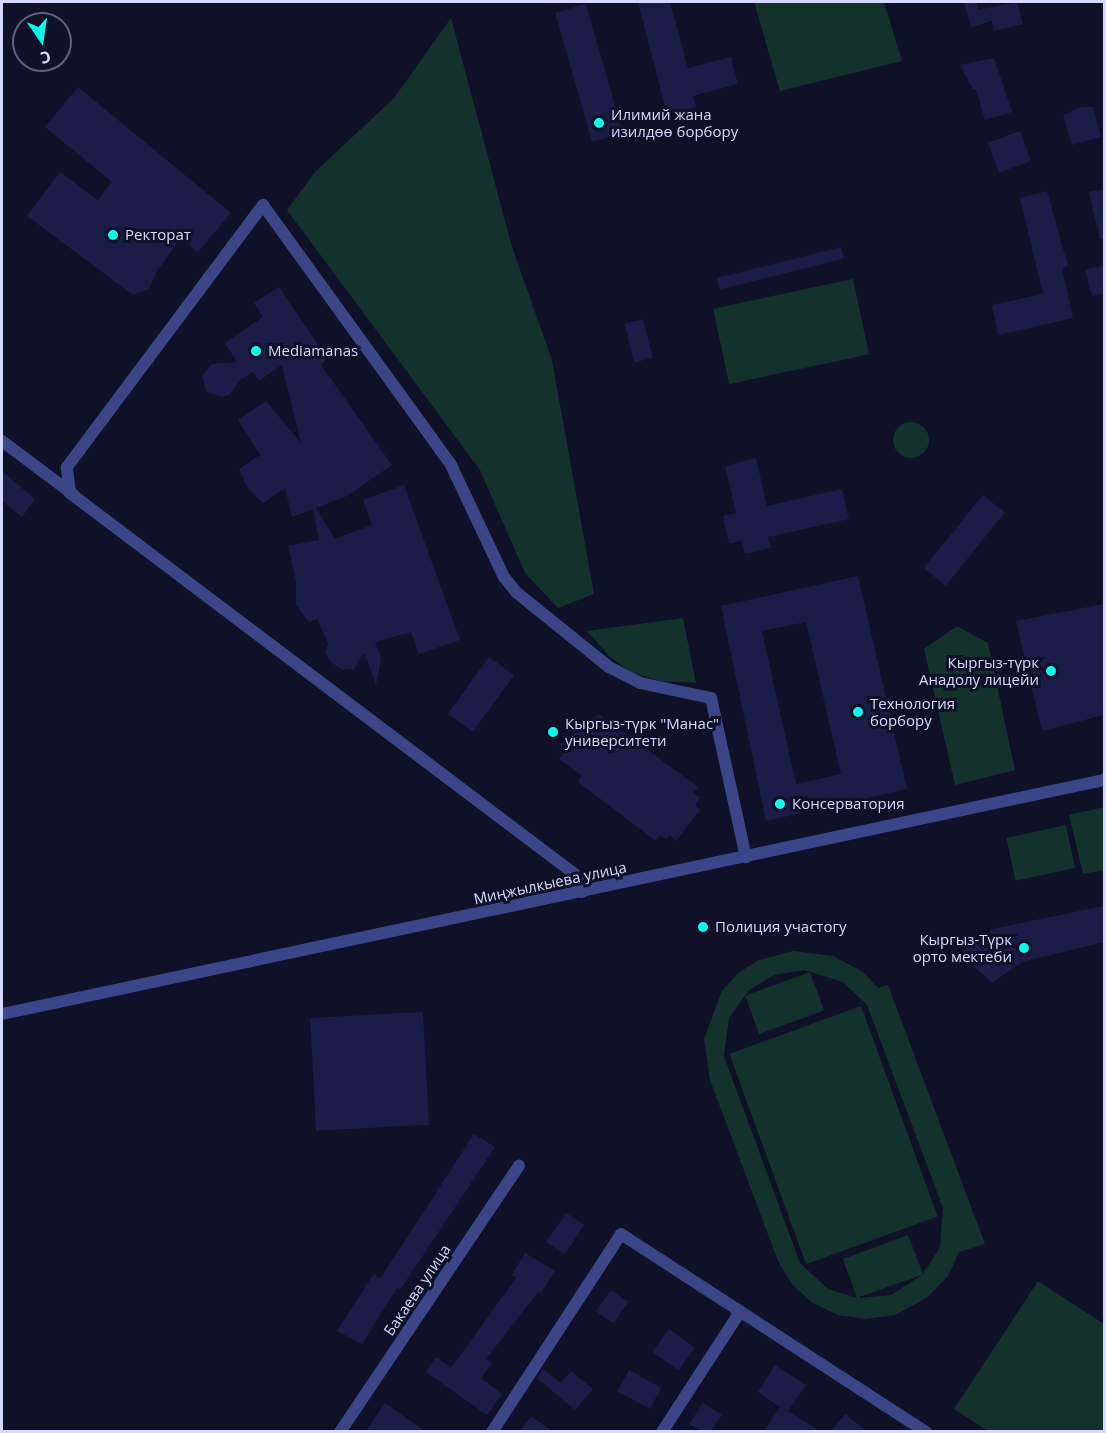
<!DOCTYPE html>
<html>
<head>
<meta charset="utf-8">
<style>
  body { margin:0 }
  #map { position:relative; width:1106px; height:1433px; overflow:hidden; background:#101028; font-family:"Open Sans",sans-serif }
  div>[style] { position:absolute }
  .green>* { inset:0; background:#13322b; transform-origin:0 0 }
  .round { border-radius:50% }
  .building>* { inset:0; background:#1c1c49; transform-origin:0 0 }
  .minor>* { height:12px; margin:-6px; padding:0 6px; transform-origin:6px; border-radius:6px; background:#3a4687 }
  .dots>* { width:16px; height:16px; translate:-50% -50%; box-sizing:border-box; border:3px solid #101028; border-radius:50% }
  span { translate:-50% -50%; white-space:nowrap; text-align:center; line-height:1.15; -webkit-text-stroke:6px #101028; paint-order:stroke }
  .poi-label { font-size:15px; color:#d6d9ff }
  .left { translate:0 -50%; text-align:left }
  .right { translate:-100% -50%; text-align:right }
  .street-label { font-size:15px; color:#d6d9ff }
  .frame { position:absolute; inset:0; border:3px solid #d6d9ff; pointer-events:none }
  .north { position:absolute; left:12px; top:12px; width:60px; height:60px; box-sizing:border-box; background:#101028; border:2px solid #5f607e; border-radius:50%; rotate:167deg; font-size:16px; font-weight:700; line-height:24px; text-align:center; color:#d6d9ff }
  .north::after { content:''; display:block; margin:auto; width:21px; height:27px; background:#02ffe9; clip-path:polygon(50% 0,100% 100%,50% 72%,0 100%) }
</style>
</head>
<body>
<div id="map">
  <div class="green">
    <i style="clip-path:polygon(754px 2px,884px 2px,902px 61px,780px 91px)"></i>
    <i style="clip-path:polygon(451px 18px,512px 247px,552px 360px,594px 594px,558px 608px,525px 573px,480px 470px,287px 210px,315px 172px,394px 98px)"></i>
    <i style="left:853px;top:279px;width:77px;height:143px;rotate:78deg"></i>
    <i class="round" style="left:893px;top:422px;width:36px;height:36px"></i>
    <i style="clip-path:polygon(683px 618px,696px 683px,660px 681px,631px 672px,610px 657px,587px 631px)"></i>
    <i style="clip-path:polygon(957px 626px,988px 643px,1015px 770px,955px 785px,924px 649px)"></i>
    <i style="clip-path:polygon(1104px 807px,1104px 870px,1083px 874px,1069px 815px)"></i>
    <i style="left:1066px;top:825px;width:44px;height:61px;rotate:78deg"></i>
    <i style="clip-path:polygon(evenodd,793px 951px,833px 956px,863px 972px,878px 988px,888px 985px,985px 1244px,959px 1252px,948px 1276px,928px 1297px,895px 1315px,865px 1319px,838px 1315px,811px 1302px,792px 1284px,778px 1261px,710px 1080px,704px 1039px,722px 991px,738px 973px,759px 960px,793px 951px,804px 970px,843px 982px,867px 1005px,943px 1208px,940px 1247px,923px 1274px,908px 1235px,843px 1259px,857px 1298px,828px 1289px,800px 1263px,724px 1056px,729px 1018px,749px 990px,774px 975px,804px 970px,793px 951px,922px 1275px,891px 1295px,859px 1298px,859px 1297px,922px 1275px)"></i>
    <i style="left:810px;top:972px;width:41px;height:69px;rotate:70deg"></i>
    <i style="left:861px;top:1006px;width:224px;height:140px;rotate:70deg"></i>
    <i style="clip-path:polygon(1038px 1281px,1104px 1324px,1104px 1431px,988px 1431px,954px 1409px)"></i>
  </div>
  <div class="building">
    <i style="clip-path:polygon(638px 2px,670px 2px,688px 68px,731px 57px,738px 84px,693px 96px,696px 107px,667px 114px)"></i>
    <i style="clip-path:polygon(964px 2px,976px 2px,978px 10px,1017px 2px,1023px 24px,994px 31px,992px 21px,971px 27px)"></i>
    <i style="left:586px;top:4px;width:134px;height:32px;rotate:74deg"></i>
    <i style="clip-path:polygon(994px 58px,1012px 112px,985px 120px,976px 89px,973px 90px,960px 65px)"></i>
    <i style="clip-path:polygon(78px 87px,231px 213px,198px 252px,181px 238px,156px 272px,149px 289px,133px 295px,27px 216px,60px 172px,98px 200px,112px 182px,45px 127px)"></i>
    <i style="clip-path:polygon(1081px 107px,1093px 107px,1101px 137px,1072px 145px,1063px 115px)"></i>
    <i style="left:1020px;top:131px;width:32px;height:34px;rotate:70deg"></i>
    <i style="clip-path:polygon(1104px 189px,1104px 239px,1100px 239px,1089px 192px)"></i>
    <i style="clip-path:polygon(1047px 191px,1068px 266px,1062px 268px,1073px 318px,998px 335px,992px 305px,1043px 294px,1020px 198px)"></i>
    <i style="left:841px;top:247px;width:12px;height:128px;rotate:76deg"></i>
    <i style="clip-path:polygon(1104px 265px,1104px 293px,1092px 296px,1085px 270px)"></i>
    <i style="clip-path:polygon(279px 287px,327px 358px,321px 365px,392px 465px,347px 496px,316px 508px,335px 539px,372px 525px,363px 500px,404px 485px,460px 640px,419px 654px,411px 632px,375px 642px,381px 658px,376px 685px,364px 652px,354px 669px,342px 670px,331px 662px,325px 653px,328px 643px,317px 619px,309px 622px,296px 605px,296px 581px,288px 546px,319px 540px,313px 509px,292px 517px,285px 488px,263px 503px,247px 487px,239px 469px,260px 455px,238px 420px,266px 401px,301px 443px,282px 365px,259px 381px,253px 372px,240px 380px,229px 395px,222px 397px,207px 392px,202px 376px,212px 364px,237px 362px,225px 343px,263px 317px,254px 303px)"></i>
    <i style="left:643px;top:319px;width:40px;height:19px;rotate:76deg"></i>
    <i style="clip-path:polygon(756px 458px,767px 506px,842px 489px,849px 519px,768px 537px,771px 548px,745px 554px,742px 541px,729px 544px,723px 516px,736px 513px,725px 466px)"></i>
    <i style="clip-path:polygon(2px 471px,35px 499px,22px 517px,2px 501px)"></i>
    <i style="left:983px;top:495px;width:28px;height:94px;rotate:39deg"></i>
    <i style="clip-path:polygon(evenodd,858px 576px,907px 789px,766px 821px,721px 606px,858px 576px,806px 622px,841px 774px,796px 784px,762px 631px,806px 622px)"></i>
    <i style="clip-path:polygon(1104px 604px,1104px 715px,1042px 731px,1016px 621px)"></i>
    <i style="left:489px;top:657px;width:31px;height:70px;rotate:36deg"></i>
    <i style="clip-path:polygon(599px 714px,698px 787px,693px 792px,700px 798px,695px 805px,700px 810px,676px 841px,670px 835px,666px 840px,660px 835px,656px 841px,578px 782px,581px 775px,559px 759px,564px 752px,559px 745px)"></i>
    <i style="clip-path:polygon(1104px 906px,1104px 942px,1022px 962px,992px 983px,960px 953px,992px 929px)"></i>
    <i style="left:423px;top:1012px;width:113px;height:113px;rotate:87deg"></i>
    <i style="clip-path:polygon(474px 1134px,495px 1147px,400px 1290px,397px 1288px,362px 1344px,337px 1331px,374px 1273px,380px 1279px)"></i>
    <i style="left:566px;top:1213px;width:22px;height:35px;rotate:34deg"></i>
    <i style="clip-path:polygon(525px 1253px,555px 1271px,541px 1293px,538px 1292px,486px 1359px,492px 1363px,481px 1378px,502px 1394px,487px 1415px,426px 1372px,436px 1357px,451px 1368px,516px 1278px,512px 1275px)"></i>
    <i style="left:611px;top:1290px;width:21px;height:26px;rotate:35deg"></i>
    <i style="left:669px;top:1329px;width:32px;height:28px;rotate:36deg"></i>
    <i style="clip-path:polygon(775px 1365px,806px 1385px,788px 1411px,820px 1431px,764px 1431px,780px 1407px,758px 1392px)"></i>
    <i style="clip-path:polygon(543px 1369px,561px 1383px,571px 1371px,593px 1389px,575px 1410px,537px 1378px)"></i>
    <i style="left:629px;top:1370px;width:37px;height:24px;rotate:29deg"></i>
    <i style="clip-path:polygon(385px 1403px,425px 1431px,366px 1431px)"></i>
    <i style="clip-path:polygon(703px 1403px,722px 1415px,711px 1431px,701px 1431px,689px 1424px)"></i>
    <i style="clip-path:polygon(845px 1414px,867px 1431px,831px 1431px)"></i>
    <i style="clip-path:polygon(531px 1416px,552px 1431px,520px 1431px)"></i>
  </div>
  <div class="minor">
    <i style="left:2px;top:441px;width:90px;rotate:36.9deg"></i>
    <i style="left:582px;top:892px;width:18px;rotate:-109deg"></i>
    <i style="left:576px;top:875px;width:634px;rotate:-142.95deg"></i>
    <i style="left:70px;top:493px;width:26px;rotate:-97deg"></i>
    <i style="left:67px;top:467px;width:327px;rotate:-53.2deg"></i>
    <i style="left:263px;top:205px;width:321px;rotate:54.1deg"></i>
    <i style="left:451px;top:465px;width:124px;rotate:64.7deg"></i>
    <i style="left:504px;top:577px;width:19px;rotate:51deg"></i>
    <i style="left:516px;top:592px;width:119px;rotate:38.9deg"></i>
    <i style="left:609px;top:667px;width:35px;rotate:27deg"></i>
    <i style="left:640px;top:683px;width:73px;rotate:11.9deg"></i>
    <i style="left:711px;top:698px;width:163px;rotate:77.6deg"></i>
    <i style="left:2px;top:1014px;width:1127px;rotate:-11.99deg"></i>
    <i style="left:340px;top:1432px;width:321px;rotate:-56.1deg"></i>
    <i style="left:492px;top:1432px;width:236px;rotate:-56.9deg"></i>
    <i style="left:621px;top:1234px;width:364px;rotate:33deg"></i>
    <i style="left:662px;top:1432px;width:143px;rotate:-57deg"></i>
  </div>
  <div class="dots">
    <i style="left:599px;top:123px;background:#02ffe9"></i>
    <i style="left:113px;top:235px;background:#02ffe9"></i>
    <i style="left:256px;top:351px;background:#02ffe9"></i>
    <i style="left:1051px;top:671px;background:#02ffe9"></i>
    <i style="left:858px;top:712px;background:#02ffe9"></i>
    <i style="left:553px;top:732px;background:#02ffe9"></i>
    <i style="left:780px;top:804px;background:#02ffe9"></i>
    <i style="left:703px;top:927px;background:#02ffe9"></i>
    <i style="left:1024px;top:948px;background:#02ffe9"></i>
  </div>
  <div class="poi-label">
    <span class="left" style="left:611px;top:123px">Илимий жана<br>изилдөө борбору</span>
    <span class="left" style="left:125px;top:235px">Ректорат</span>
    <span class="left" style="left:268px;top:351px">Mediamanas</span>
    <span class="right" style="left:1039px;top:671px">Кыргыз-түрк<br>Анадолу лицейи</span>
    <span class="left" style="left:870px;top:712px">Технология<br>борбору</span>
    <span class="left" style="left:565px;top:732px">Кыргыз-түрк "Манас"<br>университети</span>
    <span class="left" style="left:792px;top:804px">Консерватория</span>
    <span class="left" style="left:715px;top:927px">Полиция участогу</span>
    <span class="right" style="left:1012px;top:948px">Кыргыз-Түрк<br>орто мектеби</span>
  </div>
  <div class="street-label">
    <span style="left:550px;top:883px;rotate:-12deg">Миңжылкыева улица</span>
    <span style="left:417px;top:1290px;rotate:-56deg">Бакаева улица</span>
  </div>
  <div class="frame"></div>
  <div class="north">С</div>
</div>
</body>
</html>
